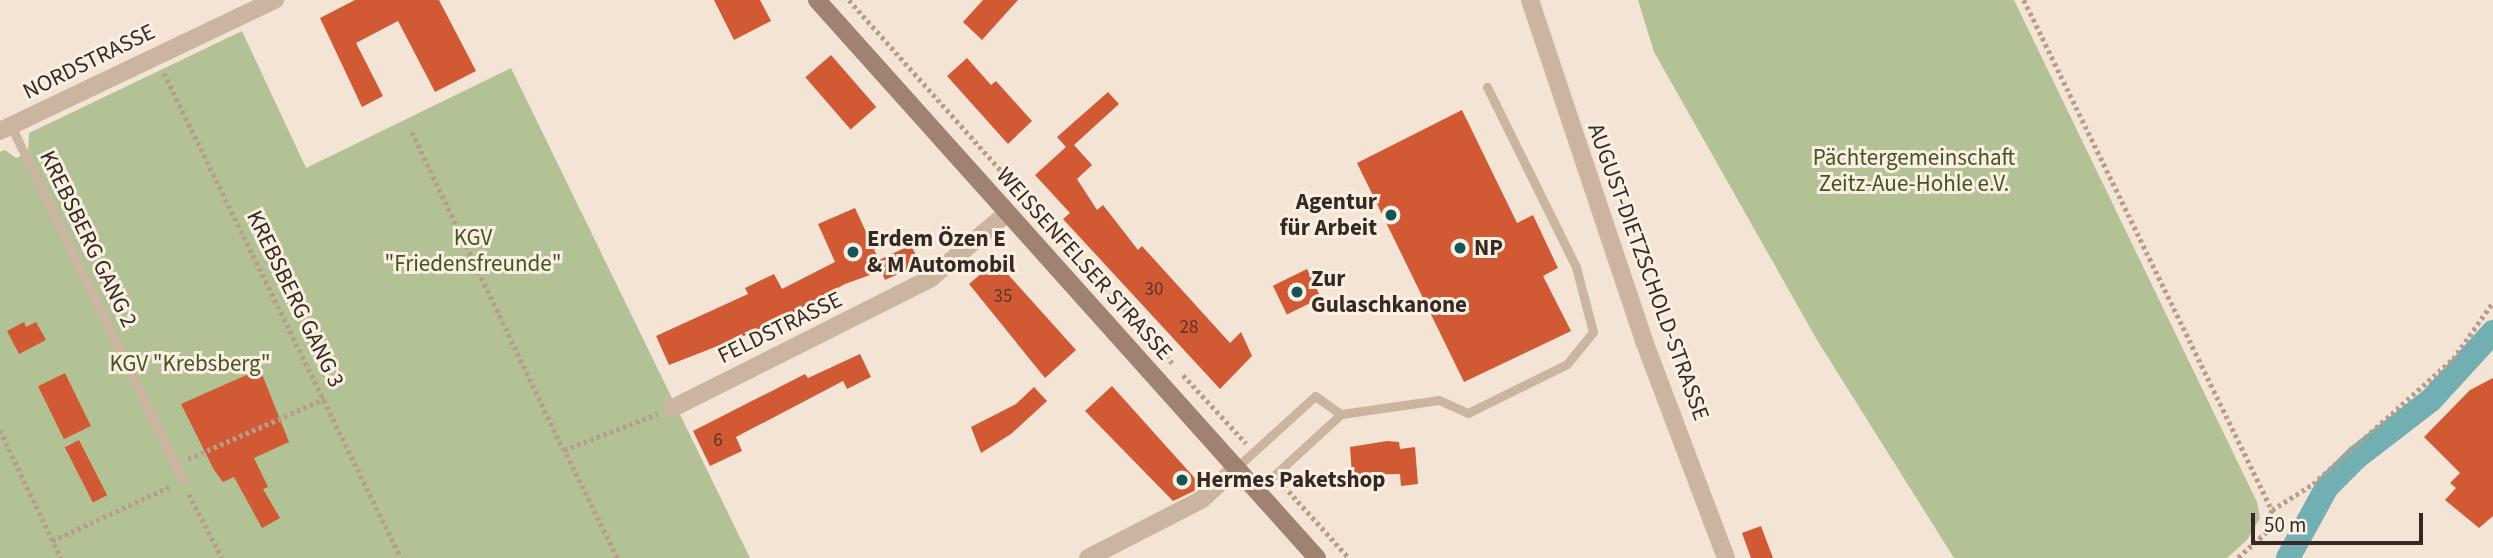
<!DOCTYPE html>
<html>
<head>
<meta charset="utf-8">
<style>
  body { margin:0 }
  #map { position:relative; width:2493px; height:558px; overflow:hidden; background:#f3e4d5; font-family:"Source Sans 3",sans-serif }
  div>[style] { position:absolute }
  .green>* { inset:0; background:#b3c294 }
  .canal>* { height:24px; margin:-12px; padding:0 12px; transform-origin:12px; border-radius:12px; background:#72afb2 }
  .building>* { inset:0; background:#d15a35; transform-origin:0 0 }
  .path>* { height:4.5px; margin-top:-2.25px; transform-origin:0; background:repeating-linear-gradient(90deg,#b79d8a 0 3.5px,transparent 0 7px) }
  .lane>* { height:9px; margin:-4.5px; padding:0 4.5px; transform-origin:4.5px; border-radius:4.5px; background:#cbb4a0 }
  .street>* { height:18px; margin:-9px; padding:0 9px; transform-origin:9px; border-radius:9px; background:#cbb4a0 }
  .secondary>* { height:18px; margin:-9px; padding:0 9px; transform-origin:9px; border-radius:9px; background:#9f8272 }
  .dots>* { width:19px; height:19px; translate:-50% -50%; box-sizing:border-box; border:4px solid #faefe1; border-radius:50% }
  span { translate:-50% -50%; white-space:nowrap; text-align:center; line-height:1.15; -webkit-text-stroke:6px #faefe1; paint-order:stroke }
  .number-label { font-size:19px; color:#5b3528 }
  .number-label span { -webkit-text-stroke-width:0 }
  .street-label { font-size:23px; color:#342924 }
  .park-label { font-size:23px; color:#435426 }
  .poi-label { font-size:23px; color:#342924; font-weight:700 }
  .right { translate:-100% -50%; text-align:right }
  .left { translate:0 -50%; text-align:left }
  .scale { position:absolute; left:2251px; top:513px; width:172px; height:32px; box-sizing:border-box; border:4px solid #342924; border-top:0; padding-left:9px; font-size:21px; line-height:24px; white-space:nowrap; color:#342924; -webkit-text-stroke:5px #faefe1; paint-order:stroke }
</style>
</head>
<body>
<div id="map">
  <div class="green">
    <i style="clip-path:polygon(1638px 0,2014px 0,2257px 502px,2260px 518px,2247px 540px,2227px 558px,1954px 558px,1817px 340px,1726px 179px,1654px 52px)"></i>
    <i style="clip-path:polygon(242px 31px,306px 168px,511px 68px,750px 558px,0 558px,0 152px,5px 150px,16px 158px,28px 153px,29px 133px)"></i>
  </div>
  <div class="canal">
    <i style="left:2288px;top:558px;width:81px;rotate:-61.2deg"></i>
    <i style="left:2327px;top:487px;width:42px;rotate:-45deg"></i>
    <i style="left:2357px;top:457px;width:93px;rotate:-37.6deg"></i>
    <i style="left:2431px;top:400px;width:92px;rotate:-47.6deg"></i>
  </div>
  <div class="building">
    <i style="clip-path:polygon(355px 0,439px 0,476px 71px,435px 92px,398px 21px,356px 43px,383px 96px,362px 107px,320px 18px)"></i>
    <i style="clip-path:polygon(714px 0,760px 0,771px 21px,734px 40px)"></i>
    <i style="clip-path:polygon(983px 0,1018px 0,982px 40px,963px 22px)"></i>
    <i style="left:831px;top:55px;width:69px;height:34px;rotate:49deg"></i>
    <i style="clip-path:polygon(967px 58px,991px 85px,996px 81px,1032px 121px,1008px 144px,947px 76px)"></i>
    <i style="clip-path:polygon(1108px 92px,1119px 104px,1074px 145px,1092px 165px,1077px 179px,1097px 210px,1103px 205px,1138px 250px,1142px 246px,1230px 343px,1241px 332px,1252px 356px,1220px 389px,1063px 219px,1070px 213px,1035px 175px,1066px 147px,1057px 137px)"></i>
    <i style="clip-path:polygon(1462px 110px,1517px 223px,1533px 215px,1558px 268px,1543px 276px,1571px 331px,1464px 382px,1357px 163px)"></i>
    <i style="clip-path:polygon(855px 208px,879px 260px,911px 245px,920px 264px,885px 280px,881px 271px,845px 284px,764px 328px,669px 365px,656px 336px,748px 294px,745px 288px,774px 274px,782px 289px,835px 262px,818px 224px)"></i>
    <i style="clip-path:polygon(996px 261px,1076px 350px,1045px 378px,969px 284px)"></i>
    <i style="left:1307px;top:269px;width:32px;height:38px;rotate:64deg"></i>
    <i style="clip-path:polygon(24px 322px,26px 327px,36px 322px,46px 340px,19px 354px,7px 331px)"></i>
    <i style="clip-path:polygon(860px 354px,871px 377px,847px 389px,843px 381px,736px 437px,742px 451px,710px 466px,693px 431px,805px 374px,808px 378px)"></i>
    <i style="clip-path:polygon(260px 369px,289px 442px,254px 458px,268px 487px,263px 489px,280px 518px,262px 528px,234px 477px,223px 482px,214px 470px,181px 404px)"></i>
    <i style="left:65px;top:373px;width:59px;height:30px;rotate:64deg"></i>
    <i style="clip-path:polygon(2493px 378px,2493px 516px,2479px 528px,2445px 500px,2456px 488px,2450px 483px,2460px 473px,2424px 437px,2470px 390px)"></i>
    <i style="clip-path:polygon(1112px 386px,1201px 485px,1194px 491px,1173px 501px,1085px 411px)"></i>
    <i style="clip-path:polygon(1034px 387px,1047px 401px,1011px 434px,981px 453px,971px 427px,1016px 404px)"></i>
    <i style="left:79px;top:440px;width:62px;height:16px;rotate:63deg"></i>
    <i style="clip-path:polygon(1387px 441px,1399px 442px,1400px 449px,1415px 447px,1418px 484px,1401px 486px,1400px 474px,1352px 475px,1350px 447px)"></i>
    <i style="clip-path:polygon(1761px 526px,1773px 558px,1751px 558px,1742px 533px)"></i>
  </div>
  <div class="path">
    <i style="left:849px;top:0;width:486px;rotate:48.3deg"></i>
    <i style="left:2024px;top:0;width:567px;rotate:64.07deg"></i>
    <i style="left:2272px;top:510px;width:23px;rotate:103deg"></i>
    <i style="left:2267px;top:532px;width:39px;rotate:138deg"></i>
    <i style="left:164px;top:73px;width:540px;rotate:63.96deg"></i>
    <i style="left:412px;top:132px;width:352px;rotate:64.5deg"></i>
    <i style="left:1183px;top:375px;width:93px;rotate:47.2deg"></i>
    <i style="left:0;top:430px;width:142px;rotate:64.5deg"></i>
    <i style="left:188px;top:459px;width:149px;rotate:-23.8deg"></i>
    <i style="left:1284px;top:486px;width:97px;rotate:47.9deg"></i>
    <i style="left:189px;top:494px;width:72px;rotate:62.7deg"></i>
    <i style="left:2272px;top:510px;width:49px;rotate:-32.4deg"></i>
    <i style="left:2313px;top:484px;width:188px;rotate:-41.8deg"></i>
    <i style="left:2453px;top:359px;width:70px;rotate:-54.9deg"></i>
    <i style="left:52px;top:541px;width:129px;rotate:-24.8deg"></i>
    <i style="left:617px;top:558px;width:120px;rotate:-116.1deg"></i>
    <i style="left:564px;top:450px;width:100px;rotate:-21.2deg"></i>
  </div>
  <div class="lane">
    <i style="left:11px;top:126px;width:394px;rotate:64.1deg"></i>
    <i style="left:1236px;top:468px;width:107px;rotate:-42.3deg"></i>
    <i style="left:1315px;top:396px;width:32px;rotate:35deg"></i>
    <i style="left:1257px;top:491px;width:114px;rotate:-42.5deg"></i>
    <i style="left:1341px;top:414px;width:99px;rotate:-8.1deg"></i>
    <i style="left:1439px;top:400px;width:32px;rotate:24deg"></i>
    <i style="left:1468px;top:413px;width:110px;rotate:-26.3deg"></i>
    <i style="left:1567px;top:364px;width:41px;rotate:-50.9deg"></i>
    <i style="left:1593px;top:332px;width:67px;rotate:-104.7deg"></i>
    <i style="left:1576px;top:267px;width:201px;rotate:-116.3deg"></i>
  </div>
  <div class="street">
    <i style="left:1530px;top:0;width:360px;rotate:71.5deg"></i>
    <i style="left:1644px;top:341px;width:232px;rotate:69.3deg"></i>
    <i style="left:0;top:131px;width:305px;rotate:-25.5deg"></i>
    <i style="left:673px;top:408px;width:289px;rotate:-26.7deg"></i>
    <i style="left:931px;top:278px;width:99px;rotate:-40.5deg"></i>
    <i style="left:1088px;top:558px;width:127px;rotate:-27.2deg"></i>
    <i style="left:1201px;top:500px;width:47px;rotate:-42.4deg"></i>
  </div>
  <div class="secondary">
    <i style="left:817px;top:0;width:749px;rotate:48.14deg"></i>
  </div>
  <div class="dots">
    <i style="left:1391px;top:215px;background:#175459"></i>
    <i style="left:1460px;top:248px;background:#175459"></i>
    <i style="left:853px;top:252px;background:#175459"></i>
    <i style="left:1297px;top:292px;background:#175459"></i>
    <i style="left:1182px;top:480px;background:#175459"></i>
  </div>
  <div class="number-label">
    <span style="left:1154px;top:290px">30</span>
    <span style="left:1003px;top:297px">35</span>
    <span style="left:1189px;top:328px">28</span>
    <span style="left:718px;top:441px">6</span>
  </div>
  <div class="street-label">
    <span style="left:89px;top:62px;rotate:-26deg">NORDSTRASSE</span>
    <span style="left:88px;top:239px;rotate:64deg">KREBSBERG GANG 2</span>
    <span style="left:1084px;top:264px;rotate:48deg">WEISSENFELSER STRASSE</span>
    <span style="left:1648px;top:272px;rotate:70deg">AUGUST-DIETZSCHOLD-STRASSE</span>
    <span style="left:295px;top:299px;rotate:64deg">KREBSBERG GANG 3</span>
    <span style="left:780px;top:328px;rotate:-26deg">FELDSTRASSE</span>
  </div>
  <div class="park-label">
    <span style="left:1914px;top:171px">Pächtergemeinschaft<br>Zeitz-Aue-Hohle e.V.</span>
    <span style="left:473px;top:251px">KGV<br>"Friedensfreunde"</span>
    <span style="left:190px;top:364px">KGV "Krebsberg"</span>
  </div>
  <div class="poi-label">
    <span class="right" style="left:1377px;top:215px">Agentur<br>für Arbeit</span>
    <span class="left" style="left:867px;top:252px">Erdem Özen E<br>&amp; M Automobil</span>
    <span class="left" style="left:1474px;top:248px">NP</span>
    <span class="left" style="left:1311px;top:292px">Zur<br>Gulaschkanone</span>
    <span class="left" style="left:1196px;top:480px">Hermes Paketshop</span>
  </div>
  <div class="scale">50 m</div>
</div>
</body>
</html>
